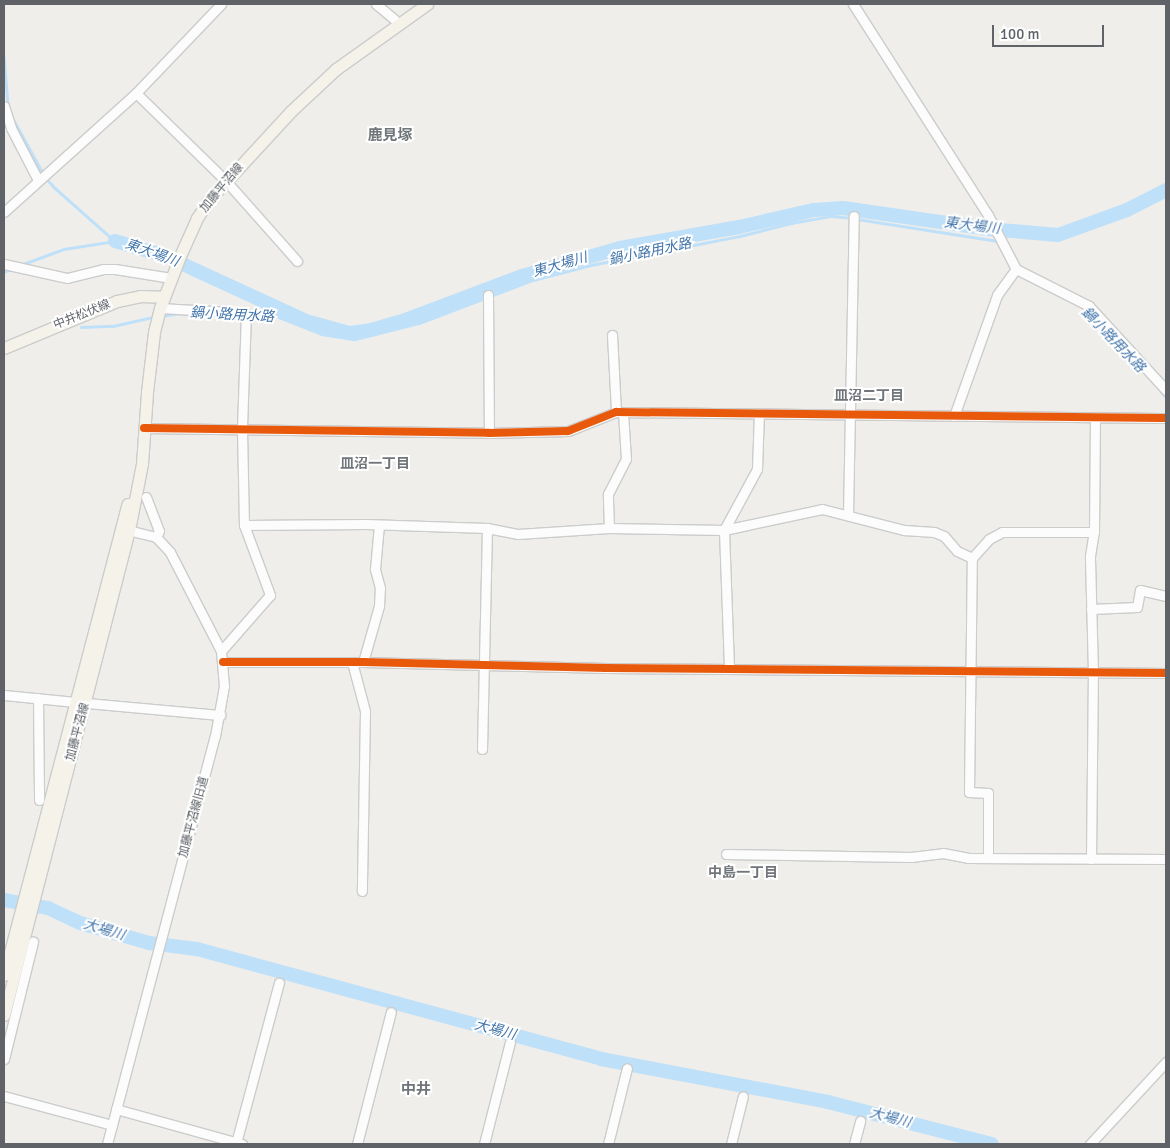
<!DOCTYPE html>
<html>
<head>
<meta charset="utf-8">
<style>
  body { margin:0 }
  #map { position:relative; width:1170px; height:1148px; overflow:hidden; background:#efeeea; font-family:Signika,"Noto Sans JP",sans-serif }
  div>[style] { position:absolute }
  .stream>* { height:2.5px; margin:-1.25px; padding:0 1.25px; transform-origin:1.25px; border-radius:1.25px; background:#bfe0f9 }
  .river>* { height:14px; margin:-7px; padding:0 7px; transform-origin:7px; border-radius:7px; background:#bfe0f9 }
  .roads { filter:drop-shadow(1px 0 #cbcccc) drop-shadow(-1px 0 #cbcccc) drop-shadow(0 1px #cbcccc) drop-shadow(0 -1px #cbcccc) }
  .minor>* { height:9px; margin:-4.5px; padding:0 4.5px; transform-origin:4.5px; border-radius:4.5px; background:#fdfcfc }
  .major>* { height:11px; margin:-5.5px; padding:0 5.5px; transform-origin:5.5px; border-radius:5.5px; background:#f4f2e9 }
  .cycleway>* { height:8px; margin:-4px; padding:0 4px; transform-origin:4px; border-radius:4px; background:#e8590c }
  span { translate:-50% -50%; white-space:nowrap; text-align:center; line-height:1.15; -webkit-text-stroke:4px #fff; paint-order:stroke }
  .street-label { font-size:12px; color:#5f6368 }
  .water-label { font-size:14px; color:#4174aa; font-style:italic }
  .neighbourhood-label { font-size:14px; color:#70757a; font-weight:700 }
  .quarter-label { font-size:15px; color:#70757a; font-weight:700 }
  .frame { position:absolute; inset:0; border:5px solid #5f6368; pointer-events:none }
  .scale { position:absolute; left:992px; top:25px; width:112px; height:22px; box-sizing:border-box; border:2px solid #5f6368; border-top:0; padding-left:6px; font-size:15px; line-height:18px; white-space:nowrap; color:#5f6368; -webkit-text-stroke:4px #fff; paint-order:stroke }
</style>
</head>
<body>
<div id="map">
  <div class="stream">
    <i style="left:4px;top:56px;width:49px;rotate:85.3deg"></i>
    <i style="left:11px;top:115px;width:66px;rotate:61.1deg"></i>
    <i style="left:46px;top:178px;width:13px;rotate:48deg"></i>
    <i style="left:55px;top:188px;width:80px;rotate:41.5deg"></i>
    <i style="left:857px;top:219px;width:142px;rotate:8.9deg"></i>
    <i style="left:23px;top:264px;width:44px;rotate:-20.1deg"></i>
    <i style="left:64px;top:249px;width:52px;rotate:-8.9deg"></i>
    <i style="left:4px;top:272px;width:10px;rotate:-24deg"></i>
    <i style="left:248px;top:314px;width:26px;rotate:2deg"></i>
    <i style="left:274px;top:315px;width:52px;rotate:21.6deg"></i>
    <i style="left:322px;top:334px;width:33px;rotate:9deg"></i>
    <i style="left:355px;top:339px;width:66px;rotate:-14deg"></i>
    <i style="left:419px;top:323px;width:122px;rotate:-20.7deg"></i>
    <i style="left:533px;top:280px;width:60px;rotate:-14.5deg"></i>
    <i style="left:591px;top:265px;width:152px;rotate:-11deg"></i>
    <i style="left:740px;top:236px;width:53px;rotate:-14.3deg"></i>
    <i style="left:791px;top:223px;width:41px;rotate:-9.9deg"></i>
    <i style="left:831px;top:216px;width:21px;rotate:5deg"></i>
    <i style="left:161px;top:316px;width:19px;rotate:-9deg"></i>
    <i style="left:81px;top:327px;width:32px;rotate:-2deg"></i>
    <i style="left:113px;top:326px;width:41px;rotate:-12.7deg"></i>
    <i style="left:1161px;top:391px;width:8px;rotate:50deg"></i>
  </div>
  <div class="river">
    <i style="left:115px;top:241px;width:52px;rotate:16.7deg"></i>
    <i style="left:165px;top:256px;width:155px;rotate:24.7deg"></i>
    <i style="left:306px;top:321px;width:46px;rotate:15.3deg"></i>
    <i style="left:350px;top:333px;width:21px;rotate:-8deg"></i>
    <i style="left:371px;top:330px;width:35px;rotate:-16deg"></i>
    <i style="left:405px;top:320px;width:125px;rotate:-20.6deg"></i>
    <i style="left:522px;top:276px;width:102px;rotate:-15.9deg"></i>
    <i style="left:620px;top:248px;width:121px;rotate:-10deg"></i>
    <i style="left:739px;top:227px;width:77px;rotate:-12.8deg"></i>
    <i style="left:814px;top:210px;width:29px;rotate:-4deg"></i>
    <i style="left:843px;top:208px;width:147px;rotate:8.2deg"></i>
    <i style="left:988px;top:229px;width:70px;rotate:4.9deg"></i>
    <i style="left:1058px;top:235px;width:73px;rotate:-19.9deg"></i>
    <i style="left:1127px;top:210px;width:44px;rotate:-27.1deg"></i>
    <i style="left:4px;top:900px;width:45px;rotate:10.3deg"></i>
    <i style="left:48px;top:908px;width:35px;rotate:25deg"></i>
    <i style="left:80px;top:923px;width:72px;rotate:16.2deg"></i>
    <i style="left:149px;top:943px;width:48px;rotate:7.1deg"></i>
    <i style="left:197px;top:949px;width:419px;rotate:15.2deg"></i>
    <i style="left:601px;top:1059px;width:231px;rotate:10.7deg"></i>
    <i style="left:828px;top:1102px;width:169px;rotate:14.4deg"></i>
  </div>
  <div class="roads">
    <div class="minor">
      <i style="left:376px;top:4px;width:30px;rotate:40deg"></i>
      <i style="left:853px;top:4px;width:250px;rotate:57.4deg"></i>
      <i style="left:988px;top:215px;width:61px;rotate:62.6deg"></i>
      <i style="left:1016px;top:269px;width:82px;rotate:26.9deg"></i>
      <i style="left:1089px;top:306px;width:114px;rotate:47.5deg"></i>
      <i style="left:136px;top:93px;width:126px;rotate:44.4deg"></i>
      <i style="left:226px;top:181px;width:107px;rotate:48.4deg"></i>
      <i style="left:4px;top:106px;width:23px;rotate:72deg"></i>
      <i style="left:11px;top:128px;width:59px;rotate:62.6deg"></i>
      <i style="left:4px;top:212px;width:178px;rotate:-42deg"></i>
      <i style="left:136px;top:93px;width:123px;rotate:-46.3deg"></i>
      <i style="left:4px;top:264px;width:65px;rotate:12.5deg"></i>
      <i style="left:67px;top:278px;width:37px;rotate:-14deg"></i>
      <i style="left:103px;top:269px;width:12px"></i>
      <i style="left:115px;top:269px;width:57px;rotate:9.1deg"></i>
      <i style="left:488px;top:295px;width:138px;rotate:89.6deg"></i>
      <i style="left:160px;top:308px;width:86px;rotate:3.3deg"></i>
      <i style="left:246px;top:313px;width:117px;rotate:92deg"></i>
      <i style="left:242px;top:430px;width:95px;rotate:88.8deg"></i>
      <i style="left:244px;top:525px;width:75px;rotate:69.6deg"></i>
      <i style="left:270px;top:595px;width:74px;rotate:131.2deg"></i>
      <i style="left:612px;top:335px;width:77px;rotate:87deg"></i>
      <i style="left:954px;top:416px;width:128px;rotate:-70.4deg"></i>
      <i style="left:997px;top:295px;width:32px;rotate:-54deg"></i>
      <i style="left:144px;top:428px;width:345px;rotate:0.8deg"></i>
      <i style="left:489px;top:433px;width:79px;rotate:-1.5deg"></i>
      <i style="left:568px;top:431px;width:52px;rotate:-21.6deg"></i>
      <i style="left:616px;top:412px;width:550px;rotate:0.63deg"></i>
      <i style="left:146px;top:497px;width:36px;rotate:69deg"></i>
      <i style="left:159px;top:531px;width:7px;rotate:117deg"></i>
      <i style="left:848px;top:515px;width:299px;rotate:-88.9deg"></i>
      <i style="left:244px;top:525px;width:122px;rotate:-0.5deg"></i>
      <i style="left:366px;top:524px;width:121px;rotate:1.9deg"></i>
      <i style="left:487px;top:528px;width:32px;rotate:11deg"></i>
      <i style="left:518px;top:534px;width:91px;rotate:-3.8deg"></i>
      <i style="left:609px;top:528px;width:115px;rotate:1deg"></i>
      <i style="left:724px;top:530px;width:100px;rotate:-12.1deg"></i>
      <i style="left:822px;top:509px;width:85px;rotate:14.4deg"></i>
      <i style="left:904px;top:530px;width:30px;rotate:4deg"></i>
      <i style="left:934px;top:532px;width:11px;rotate:22deg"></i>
      <i style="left:944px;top:536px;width:20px;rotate:49deg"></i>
      <i style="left:957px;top:551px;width:17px;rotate:25deg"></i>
      <i style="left:609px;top:528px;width:34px;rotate:-92deg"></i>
      <i style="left:608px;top:494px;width:39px;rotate:-63deg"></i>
      <i style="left:626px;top:459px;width:47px;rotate:-93.7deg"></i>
      <i style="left:1091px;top:609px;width:46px;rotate:-2.5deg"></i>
      <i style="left:1137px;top:607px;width:17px;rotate:-80deg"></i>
      <i style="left:1140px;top:590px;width:27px;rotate:13deg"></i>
      <i style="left:223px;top:662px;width:140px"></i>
      <i style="left:363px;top:662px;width:243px;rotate:1.4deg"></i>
      <i style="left:606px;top:668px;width:560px;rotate:0.51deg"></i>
      <i style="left:352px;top:662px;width:51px;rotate:75.1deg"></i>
      <i style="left:365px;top:711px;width:180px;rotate:91deg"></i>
      <i style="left:363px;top:662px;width:58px;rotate:-74.1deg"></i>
      <i style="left:379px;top:606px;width:18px;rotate:-87deg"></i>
      <i style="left:380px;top:588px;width:20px;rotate:-105deg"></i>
      <i style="left:375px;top:569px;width:44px;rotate:-84.8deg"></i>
      <i style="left:729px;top:667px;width:137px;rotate:-92.1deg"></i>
      <i style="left:724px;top:530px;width:69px;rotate:-61.6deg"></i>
      <i style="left:757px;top:469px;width:56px;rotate:-88deg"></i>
      <i style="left:4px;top:695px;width:72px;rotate:5.6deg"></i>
      <i style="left:38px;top:698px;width:102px;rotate:89.4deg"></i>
      <i style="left:86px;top:703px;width:135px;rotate:5.1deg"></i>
      <i style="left:482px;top:749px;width:221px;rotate:-88.7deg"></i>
      <i style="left:726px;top:854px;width:185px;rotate:0.9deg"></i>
      <i style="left:911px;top:857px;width:32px;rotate:-7deg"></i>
      <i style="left:943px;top:853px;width:25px;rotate:11deg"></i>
      <i style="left:968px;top:858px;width:198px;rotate:0.3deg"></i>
      <i style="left:988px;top:858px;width:65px;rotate:-90deg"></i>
      <i style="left:988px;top:793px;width:19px;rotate:-177deg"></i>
      <i style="left:969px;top:792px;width:234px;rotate:-89.3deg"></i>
      <i style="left:972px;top:558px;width:25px;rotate:-48deg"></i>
      <i style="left:989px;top:539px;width:15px;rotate:-28deg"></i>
      <i style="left:1002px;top:532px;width:92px"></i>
      <i style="left:1091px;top:859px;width:186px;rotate:-89.4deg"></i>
      <i style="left:1093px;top:673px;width:117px;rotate:-91.5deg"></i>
      <i style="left:1090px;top:556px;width:24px;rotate:-81deg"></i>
      <i style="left:1094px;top:532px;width:115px;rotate:-89.5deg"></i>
      <i style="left:4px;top:1059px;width:121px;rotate:-76.1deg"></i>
      <i style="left:4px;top:1096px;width:112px;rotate:15deg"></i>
      <i style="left:116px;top:1109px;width:131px;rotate:15.5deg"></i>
      <i style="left:236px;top:1143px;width:166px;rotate:-75deg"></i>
      <i style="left:107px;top:1144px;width:422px;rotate:-75.2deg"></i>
      <i style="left:215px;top:736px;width:51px;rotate:-79.8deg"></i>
      <i style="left:224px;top:686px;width:35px;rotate:-95deg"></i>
      <i style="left:221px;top:651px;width:111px;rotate:-117.3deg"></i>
      <i style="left:170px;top:552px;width:21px;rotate:-133deg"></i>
      <i style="left:156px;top:537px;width:34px;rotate:-166deg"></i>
      <i style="left:357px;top:1144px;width:136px;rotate:-75.6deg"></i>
      <i style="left:484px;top:1144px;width:105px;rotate:-75.7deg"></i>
      <i style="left:608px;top:1144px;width:78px;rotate:-76deg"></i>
      <i style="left:731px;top:1144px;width:49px;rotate:-76deg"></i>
      <i style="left:854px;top:1144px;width:24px;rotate:-75deg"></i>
      <i style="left:1090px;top:1144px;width:112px;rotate:-47.2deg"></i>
    </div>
    <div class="major">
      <i style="left:4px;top:348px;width:122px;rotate:-22.6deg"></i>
      <i style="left:117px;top:301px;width:24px;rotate:-12deg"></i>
      <i style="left:140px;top:296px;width:24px;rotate:2deg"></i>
      <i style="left:4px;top:975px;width:487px;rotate:-75.3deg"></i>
      <i style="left:4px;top:1015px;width:501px;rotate:-75.55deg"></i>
      <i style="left:129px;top:530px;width:67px;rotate:-78.9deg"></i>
      <i style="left:142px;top:464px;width:72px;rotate:-86deg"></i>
      <i style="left:147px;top:392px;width:60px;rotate:-83.3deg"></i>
      <i style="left:154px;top:332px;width:25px;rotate:-76deg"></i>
      <i style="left:160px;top:308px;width:56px;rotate:-69deg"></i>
      <i style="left:180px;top:256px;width:42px;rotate:-65.9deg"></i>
      <i style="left:197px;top:218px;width:22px;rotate:-56deg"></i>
      <i style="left:209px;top:200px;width:121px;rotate:-47.3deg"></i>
      <i style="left:291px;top:111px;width:62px;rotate:-43deg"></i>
      <i style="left:336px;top:69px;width:112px;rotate:-35.5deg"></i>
    </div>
  </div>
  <div class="cycleway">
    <i style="left:144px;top:428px;width:345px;rotate:0.8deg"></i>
    <i style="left:489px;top:433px;width:79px;rotate:-1.5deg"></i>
    <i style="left:568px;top:431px;width:52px;rotate:-21.6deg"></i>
    <i style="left:616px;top:412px;width:550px;rotate:0.63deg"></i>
    <i style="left:223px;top:662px;width:140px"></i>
    <i style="left:363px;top:662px;width:243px;rotate:1.4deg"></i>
    <i style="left:606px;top:668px;width:560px;rotate:0.51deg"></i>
  </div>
  <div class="street-label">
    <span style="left:222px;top:188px;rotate:-50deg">加藤平沼線</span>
    <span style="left:82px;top:315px;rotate:-22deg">中井松伏線</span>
    <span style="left:78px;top:732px;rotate:-75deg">加藤平沼線</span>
    <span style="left:194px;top:817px;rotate:-75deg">加藤平沼線旧道</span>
  </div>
  <div class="water-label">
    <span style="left:972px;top:226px;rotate:7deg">東大場川</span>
    <span style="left:650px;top:252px;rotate:-12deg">鍋小路用水路</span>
    <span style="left:152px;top:253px;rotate:20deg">東大場川</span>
    <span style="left:560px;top:265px;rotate:-16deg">東大場川</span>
    <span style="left:232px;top:315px;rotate:3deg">鍋小路用水路</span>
    <span style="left:1113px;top:340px;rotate:46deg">鍋小路用水路</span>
    <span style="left:104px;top:930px;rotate:17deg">大場川</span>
    <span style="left:495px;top:1030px;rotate:15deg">大場川</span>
    <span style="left:890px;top:1118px;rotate:15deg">大場川</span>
  </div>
  <div class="neighbourhood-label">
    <span style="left:869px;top:396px">皿沼二丁目</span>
    <span style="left:375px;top:464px">皿沼一丁目</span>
    <span style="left:743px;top:873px">中島一丁目</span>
  </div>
  <div class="quarter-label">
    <span style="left:390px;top:136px">鹿見塚</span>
    <span style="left:416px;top:1090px">中井</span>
  </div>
  <div class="frame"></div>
  <div class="scale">100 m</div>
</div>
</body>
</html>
